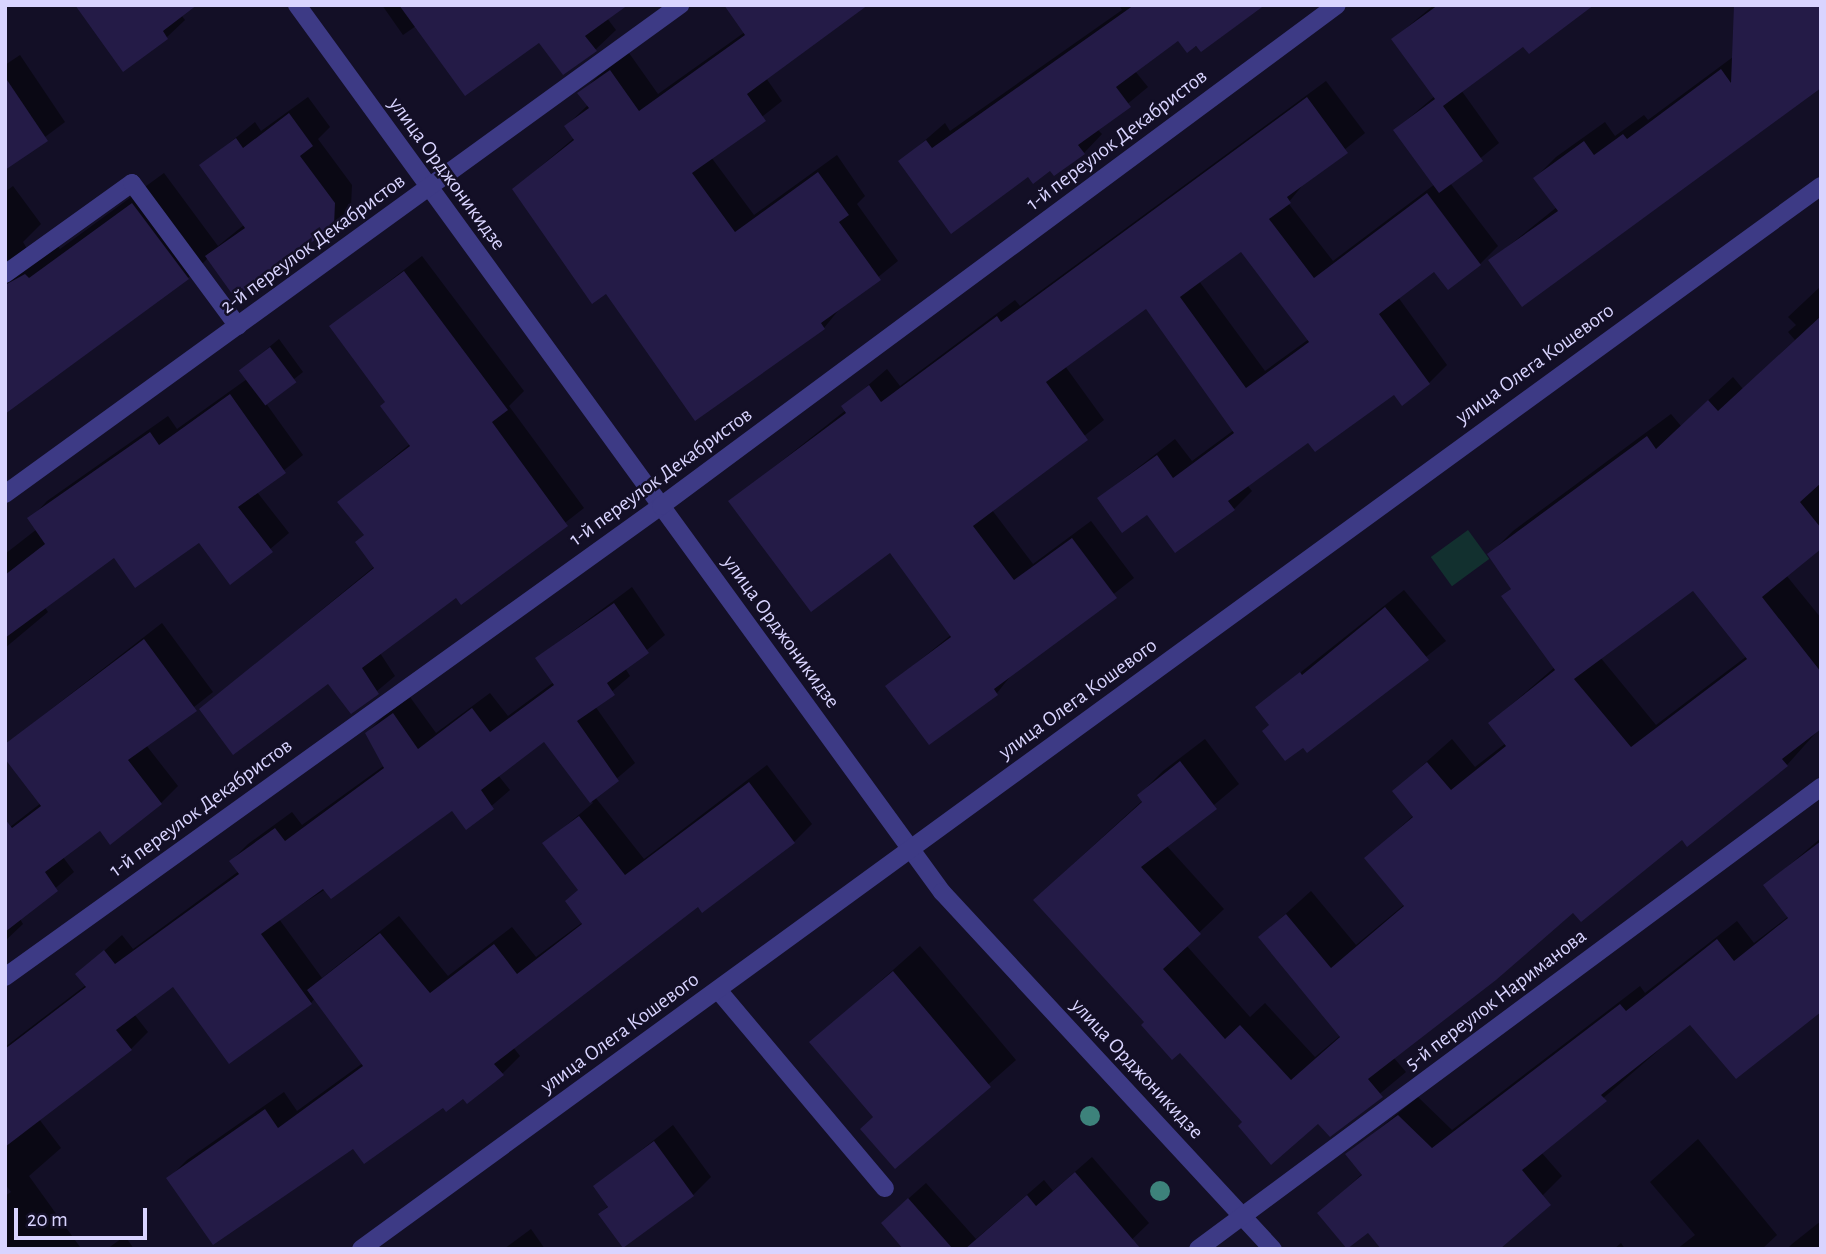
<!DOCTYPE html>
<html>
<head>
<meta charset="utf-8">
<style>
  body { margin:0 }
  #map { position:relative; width:1826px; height:1254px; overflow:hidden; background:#130f26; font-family:"Alegreya Sans",sans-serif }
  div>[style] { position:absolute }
  .green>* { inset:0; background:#12302f; transform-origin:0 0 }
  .shadow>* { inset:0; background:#0007 }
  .building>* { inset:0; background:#241b47; transform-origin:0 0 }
  .minor>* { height:18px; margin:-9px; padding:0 9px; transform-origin:9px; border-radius:9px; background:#3d3a85 }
  .trees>* { width:20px; height:20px; margin:-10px; border-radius:50%; background:#3d827b }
  span { translate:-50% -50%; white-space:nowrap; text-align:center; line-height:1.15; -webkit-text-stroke:5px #130f26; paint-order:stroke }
  .street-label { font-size:21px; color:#d9d4ff }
  .frame { position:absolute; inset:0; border:7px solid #d9d4ff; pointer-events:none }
  .scale { position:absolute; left:14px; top:1208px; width:133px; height:32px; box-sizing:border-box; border:4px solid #d9d4ff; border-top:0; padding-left:9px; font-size:21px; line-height:24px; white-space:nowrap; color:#d9d4ff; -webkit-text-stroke:5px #130f26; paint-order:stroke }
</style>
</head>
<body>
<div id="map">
  <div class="green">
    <i style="left:1468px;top:530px;width:36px;height:46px;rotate:54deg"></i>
  </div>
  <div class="shadow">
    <i style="clip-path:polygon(382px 5px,621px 5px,607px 18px,616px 30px,595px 50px,416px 26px,403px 35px)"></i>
    <i style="clip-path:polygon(1119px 5px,1265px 5px,1202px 50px,1179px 38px,1135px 71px,1148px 87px,1097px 129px,1102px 134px,1084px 153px,1051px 168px,1028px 174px,900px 162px,945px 123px,950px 131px,1122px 10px)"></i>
    <i style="clip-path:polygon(evenodd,1434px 5px,1591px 5px,1524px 45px,1461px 90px,1499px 143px,1450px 183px,1498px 246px,1480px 264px,1435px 270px,1398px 297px,1447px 365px,1429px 383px,1394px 393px,1308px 440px,1247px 485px,1252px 491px,1234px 509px,1148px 513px,1099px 498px,1175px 439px,1192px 461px,1234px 430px,1146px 306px,1065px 366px,1104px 420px,992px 510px,1033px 564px,1091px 521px,1134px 578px,1013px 673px,997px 693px,929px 743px,888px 686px,951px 635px,890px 551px,731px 501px,846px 410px,844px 406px,887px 369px,900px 386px,1015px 300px,1020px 306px,1326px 81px,1365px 133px,1306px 181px,1288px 203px,1333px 261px,1435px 184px,1395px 130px,1435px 96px,1393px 39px,1434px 5px,1242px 250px,1309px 339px,1265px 371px,1199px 281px,1242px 250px)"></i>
    <i style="clip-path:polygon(758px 7px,766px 78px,782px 101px,711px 157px,754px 215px,837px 155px,865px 196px,857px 204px,898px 261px,841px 307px,824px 328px,696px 419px,606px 291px,514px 189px,574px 138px,566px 126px,588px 105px,580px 94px,598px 76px,629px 53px,658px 94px,745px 32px)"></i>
    <i style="clip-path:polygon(181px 15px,185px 20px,167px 37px,123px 70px,84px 16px)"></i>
    <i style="clip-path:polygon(20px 55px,65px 122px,5px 167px,5px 65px)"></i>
    <i style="clip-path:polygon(1733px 57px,1821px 86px,1491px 260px,1557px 207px,1535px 178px,1556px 157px,1605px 122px,1615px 136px,1644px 115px,1648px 120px)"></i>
    <i style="clip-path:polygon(308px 97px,330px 127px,318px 139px,352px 185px,351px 207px,333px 225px,208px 258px,188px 278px,5px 412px,5px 192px,13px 186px,41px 224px,23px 242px,30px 254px,56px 244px,60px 249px,164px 173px,218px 246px,244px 225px,201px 166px,255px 122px,261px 131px)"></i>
    <i style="clip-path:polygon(422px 256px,524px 391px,509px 406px,584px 508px,462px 603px,456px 596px,380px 653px,395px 676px,352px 712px,329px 682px,201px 709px,375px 566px,365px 534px,339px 502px,410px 444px,387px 402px,331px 326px)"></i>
    <i style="clip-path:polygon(evenodd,1821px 286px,1821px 547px,1786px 575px,1821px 618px,1821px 727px,1787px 765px,1573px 910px,1394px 1058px,1406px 1072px,1330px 1135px,1319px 1121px,1244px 1122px,1180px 1050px,1146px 1022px,1059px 877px,1143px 800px,1139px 795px,1163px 771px,1205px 739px,1239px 784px,1166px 845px,1224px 909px,1186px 945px,1250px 1017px,1265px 1003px,1315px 1057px,1341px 1035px,1260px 937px,1311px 891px,1356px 945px,1405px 904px,1366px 858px,1414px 815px,1394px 791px,1452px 739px,1475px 767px,1506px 743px,1490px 723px,1555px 667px,1503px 597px,1513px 587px,1489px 555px,1513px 531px,1671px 414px,1681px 426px,1733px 377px,1743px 389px,1795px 340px,1788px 332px,1796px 325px,1788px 317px,1821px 286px,1693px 588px,1747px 656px,1656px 725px,1600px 657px,1693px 588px)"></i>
    <i style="clip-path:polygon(279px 339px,303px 372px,265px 402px,303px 455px,257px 492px,289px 533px,230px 583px,199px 540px,114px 555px,44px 606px,48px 612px,5px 648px,5px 554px,37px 529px,30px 519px,47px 501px,168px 416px,177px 429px,247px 379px,241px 370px)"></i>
    <i style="clip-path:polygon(evenodd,632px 587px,665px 635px,625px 668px,630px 676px,595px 706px,635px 763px,595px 797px,644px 859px,767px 765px,812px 824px,794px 842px,699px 905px,513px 1047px,520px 1056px,502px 1074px,353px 1146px,169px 1178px,187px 1160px,284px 1092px,297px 1111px,363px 1063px,315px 998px,311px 1003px,173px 985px,134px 1014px,148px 1032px,131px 1049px,39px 1119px,61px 1148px,29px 1176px,80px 1247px,87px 1249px,5px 1249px,5px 1196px,11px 1192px,5px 1184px,5px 1047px,86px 985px,78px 974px,122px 935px,133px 949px,239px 871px,231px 861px,248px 844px,292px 812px,302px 825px,385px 765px,367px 733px,384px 716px,410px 697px,436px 733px,490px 693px,508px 716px,554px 682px,537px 658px,632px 587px,545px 739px,593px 803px,545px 843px,579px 889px,583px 922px,536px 957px,512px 927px,448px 976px,399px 916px,322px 978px,279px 919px,452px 808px,467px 827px,510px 790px,498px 775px,545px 739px)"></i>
    <i style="clip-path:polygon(1404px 590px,1446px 641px,1307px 751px,1271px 725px,1257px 707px)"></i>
    <i style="clip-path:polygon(162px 623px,213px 692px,146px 745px,178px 786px,161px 803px,100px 828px,63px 857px,74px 872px,20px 919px,23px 924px,5px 941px,5px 831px,41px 803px,5px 745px)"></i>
    <i style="clip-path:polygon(1821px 838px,1821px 1009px,1690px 1023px,1541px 1152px,1562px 1176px,1543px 1195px,1368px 1231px,1320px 1213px,1363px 1173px,1347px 1155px,1418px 1097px,1452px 1130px,1640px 986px,1645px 993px,1737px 921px,1754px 943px,1789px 916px,1766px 885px)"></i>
    <i style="clip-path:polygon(920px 946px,1016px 1060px,895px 1167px,875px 1116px,812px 1042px)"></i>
    <i style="clip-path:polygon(673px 1125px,711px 1177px,693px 1195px,600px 1214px,609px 1205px,596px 1186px)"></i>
    <i style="clip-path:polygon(1698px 1139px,1777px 1235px,1762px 1249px,1677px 1249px,1695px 1235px,1650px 1182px)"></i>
    <i style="clip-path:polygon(1092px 1157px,1149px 1223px,1122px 1249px,905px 1249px,899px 1207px,926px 1183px,976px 1239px,1044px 1180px,1053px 1191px)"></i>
    <i style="clip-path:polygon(1821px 1221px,1821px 1249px,1787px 1249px,1792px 1244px)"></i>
    <i style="clip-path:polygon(531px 1229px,545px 1249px,504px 1249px)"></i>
    <i style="clip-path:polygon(125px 1236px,134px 1249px,107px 1249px)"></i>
    <i style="clip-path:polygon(1621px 1243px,1625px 1249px,1614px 1249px)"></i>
  </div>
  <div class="building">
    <i style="clip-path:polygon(75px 5px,197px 5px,163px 31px,168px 39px,123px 72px)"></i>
    <i style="clip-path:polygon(399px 5px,628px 5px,585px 36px,597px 51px,563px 75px,539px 43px,465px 96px)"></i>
    <i style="clip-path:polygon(724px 5px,868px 5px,747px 94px,766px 121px,692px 173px,735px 232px,818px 172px,849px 215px,839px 222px,881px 280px,821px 323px,825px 329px,695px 421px,606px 294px,592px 304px,512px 189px,574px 140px,564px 126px,589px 108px,577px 93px,610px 70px,639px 111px,745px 35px)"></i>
    <i style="clip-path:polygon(1134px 5px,1265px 5px,1201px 52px,1196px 46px,1187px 53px,1178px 41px,1116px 87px,1131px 107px,1078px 145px,1085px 154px,1054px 176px,1050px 171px,1033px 184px,1028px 177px,951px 234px,898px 161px,926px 140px,932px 148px)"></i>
    <i style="clip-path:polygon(1438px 5px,1594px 5px,1529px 54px,1523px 47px,1443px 106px,1483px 161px,1439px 193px,1393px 130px,1435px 99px,1391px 39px)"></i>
    <i style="clip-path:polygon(1734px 5px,1821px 5px,1821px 88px,1522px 307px,1488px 260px,1558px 211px,1533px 178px,1584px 141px,1594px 155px,1623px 134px,1627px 139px,1721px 69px,1731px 83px)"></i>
    <i style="clip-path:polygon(5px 77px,48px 141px,5px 170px)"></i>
    <i style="clip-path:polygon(evenodd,1307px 97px,1348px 153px,1287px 197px,1291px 203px,1269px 219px,1314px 278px,1427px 193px,1481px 265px,1448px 290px,1434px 272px,1379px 314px,1430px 384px,1402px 406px,1394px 395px,1315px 452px,1308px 443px,1228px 501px,1235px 510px,1175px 553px,1147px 515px,1122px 533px,1097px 498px,1157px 455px,1173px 478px,1234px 433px,1146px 309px,1046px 382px,1088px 440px,973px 526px,1014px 580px,1072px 538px,1117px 598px,994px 689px,998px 695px,929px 745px,885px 686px,951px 637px,890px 553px,811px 612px,728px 501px,846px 413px,841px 406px,869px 385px,881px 402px,997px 316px,1001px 322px,1307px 97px,1241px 252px,1309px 342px,1246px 388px,1180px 297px,1241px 252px)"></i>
    <i style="clip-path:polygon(289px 113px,313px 146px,300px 156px,335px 203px,334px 226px,235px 298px,205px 256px,245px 228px,199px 165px,236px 138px,243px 148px)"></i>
    <i style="clip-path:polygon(132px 203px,189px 279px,5px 414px,5px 285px,25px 274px,29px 278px)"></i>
    <i style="clip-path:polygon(404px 271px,508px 410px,492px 422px,568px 526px,461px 605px,456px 598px,362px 668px,379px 694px,351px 714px,328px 684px,233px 755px,199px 709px,374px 568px,355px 542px,364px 535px,337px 502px,410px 446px,380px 406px,385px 402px,329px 326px)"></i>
    <i style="clip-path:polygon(evenodd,1821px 316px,1821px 483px,1800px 502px,1821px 528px,1821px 549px,1762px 597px,1821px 672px,1821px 729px,1782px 759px,1788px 766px,1687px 847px,1682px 840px,1581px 922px,1573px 913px,1496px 980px,1368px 1079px,1383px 1097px,1330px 1137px,1318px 1124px,1271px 1165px,1238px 1126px,1242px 1122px,1180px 1053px,1172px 1060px,1141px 1025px,1144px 1022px,1033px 900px,1142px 802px,1137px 795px,1180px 761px,1217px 809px,1141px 867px,1201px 934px,1163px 969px,1225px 1039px,1240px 1025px,1291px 1080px,1340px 1037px,1258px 937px,1286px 914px,1331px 968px,1404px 906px,1364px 858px,1413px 817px,1392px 791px,1427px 762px,1451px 790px,1506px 746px,1488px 723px,1555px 670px,1501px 596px,1511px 589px,1487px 554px,1647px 436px,1656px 449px,1708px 400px,1718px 411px,1821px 316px,1693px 591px,1747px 659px,1631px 747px,1574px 679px,1693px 591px)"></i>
    <i style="left:270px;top:347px;width:44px;height:39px;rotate:53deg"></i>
    <i style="clip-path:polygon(230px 394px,286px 473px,238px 507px,273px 552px,230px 585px,199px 543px,135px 588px,114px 558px,5px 638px,5px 575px,45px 544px,27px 518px,150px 432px,159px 445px)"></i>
    <i style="clip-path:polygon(614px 603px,649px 653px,607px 683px,615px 695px,577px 721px,619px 781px,590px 803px,544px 742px,481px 790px,494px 809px,466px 830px,452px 811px,331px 899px,323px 889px,261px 934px,312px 1004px,229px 1064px,173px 987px,116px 1030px,132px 1050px,5px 1147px,5px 1049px,86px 987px,75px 974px,104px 950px,115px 964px,239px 874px,229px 861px,275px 828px,285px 841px,384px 768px,365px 733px,393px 713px,418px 749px,472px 708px,490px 732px,554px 685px,535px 658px)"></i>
    <i style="clip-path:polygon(1385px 607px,1429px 660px,1307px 753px,1303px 748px,1285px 761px,1262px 731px,1269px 725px,1255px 707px,1300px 672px,1302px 675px)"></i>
    <i style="clip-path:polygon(144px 639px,197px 711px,128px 760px,162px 804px,110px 845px,100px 831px,45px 872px,58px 891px,5px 932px,5px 819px,12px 828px,41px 806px,5px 759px,5px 744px)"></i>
    <i style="clip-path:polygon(749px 782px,795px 843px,702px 913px,698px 907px,494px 1064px,504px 1075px,467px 1104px,463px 1099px,446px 1112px,443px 1108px,364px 1164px,353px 1149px,213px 1245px,166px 1178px,265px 1109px,278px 1128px,363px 1066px,307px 990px,380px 933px,430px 993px,494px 944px,517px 974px,582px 924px,565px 901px,578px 890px,542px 843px,579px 816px,625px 875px)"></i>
    <i style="clip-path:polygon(1821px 841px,1821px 1012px,1736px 1079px,1690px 1025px,1601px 1095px,1607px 1101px,1522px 1170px,1551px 1205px,1500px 1249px,1381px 1249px,1368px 1233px,1347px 1249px,1317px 1213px,1362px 1175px,1345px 1154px,1398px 1115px,1432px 1148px,1620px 1004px,1626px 1011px,1717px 939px,1734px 961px,1788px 918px,1763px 885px)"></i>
    <i style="clip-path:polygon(893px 971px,991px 1087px,895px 1169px,860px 1129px,873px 1117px,809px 1042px)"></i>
    <i style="clip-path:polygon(654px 1141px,694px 1196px,623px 1248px,598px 1214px,608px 1207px,593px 1186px)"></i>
    <i style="clip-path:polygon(1075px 1172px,1141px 1249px,965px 1249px,1027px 1195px,1036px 1206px)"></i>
    <i style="clip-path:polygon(908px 1198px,953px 1249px,903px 1249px,881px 1223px)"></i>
  </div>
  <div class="minor">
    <i style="left:297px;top:5px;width:1097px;rotate:53.98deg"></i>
    <i style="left:942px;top:892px;width:487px;rotate:47.2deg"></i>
    <i style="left:5px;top:274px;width:156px;rotate:-35.6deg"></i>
    <i style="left:132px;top:183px;width:178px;rotate:53.5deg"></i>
    <i style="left:5px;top:494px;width:834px;rotate:-35.92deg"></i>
    <i style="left:5px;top:977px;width:808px;rotate:-35.68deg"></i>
    <i style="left:661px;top:506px;width:841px;rotate:-36.54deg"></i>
    <i style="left:718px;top:990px;width:259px;rotate:49.9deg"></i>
    <i style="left:361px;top:1249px;width:1806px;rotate:-36.06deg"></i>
    <i style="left:1198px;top:1249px;width:776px;rotate:-36.56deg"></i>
  </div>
  <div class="trees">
    <i style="left:1090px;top:1116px"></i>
    <i style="left:1160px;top:1191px"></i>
  </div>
  <div class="street-label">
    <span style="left:1117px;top:140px;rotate:-37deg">1-й переулок Декабристов</span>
    <span style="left:447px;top:174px;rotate:54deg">улица Орджоникидзе</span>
    <span style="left:313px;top:244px;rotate:-36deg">2-й переулок Декабристов</span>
    <span style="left:1535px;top:364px;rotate:-36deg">улица Олега Кошевого</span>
    <span style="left:661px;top:477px;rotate:-36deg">1-й переулок Декабристов</span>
    <span style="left:781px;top:632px;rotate:54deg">улица Орджоникидзе</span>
    <span style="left:1078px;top:699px;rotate:-36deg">улица Олега Кошевого</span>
    <span style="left:201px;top:808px;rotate:-36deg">1-й переулок Декабристов</span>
    <span style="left:1496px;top:1000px;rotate:-37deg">5-й переулок Нариманова</span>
    <span style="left:620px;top:1033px;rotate:-36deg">улица Олега Кошевого</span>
    <span style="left:1137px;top:1069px;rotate:47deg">улица Орджоникидзе</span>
  </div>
  <div class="frame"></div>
  <div class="scale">20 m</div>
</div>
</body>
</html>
